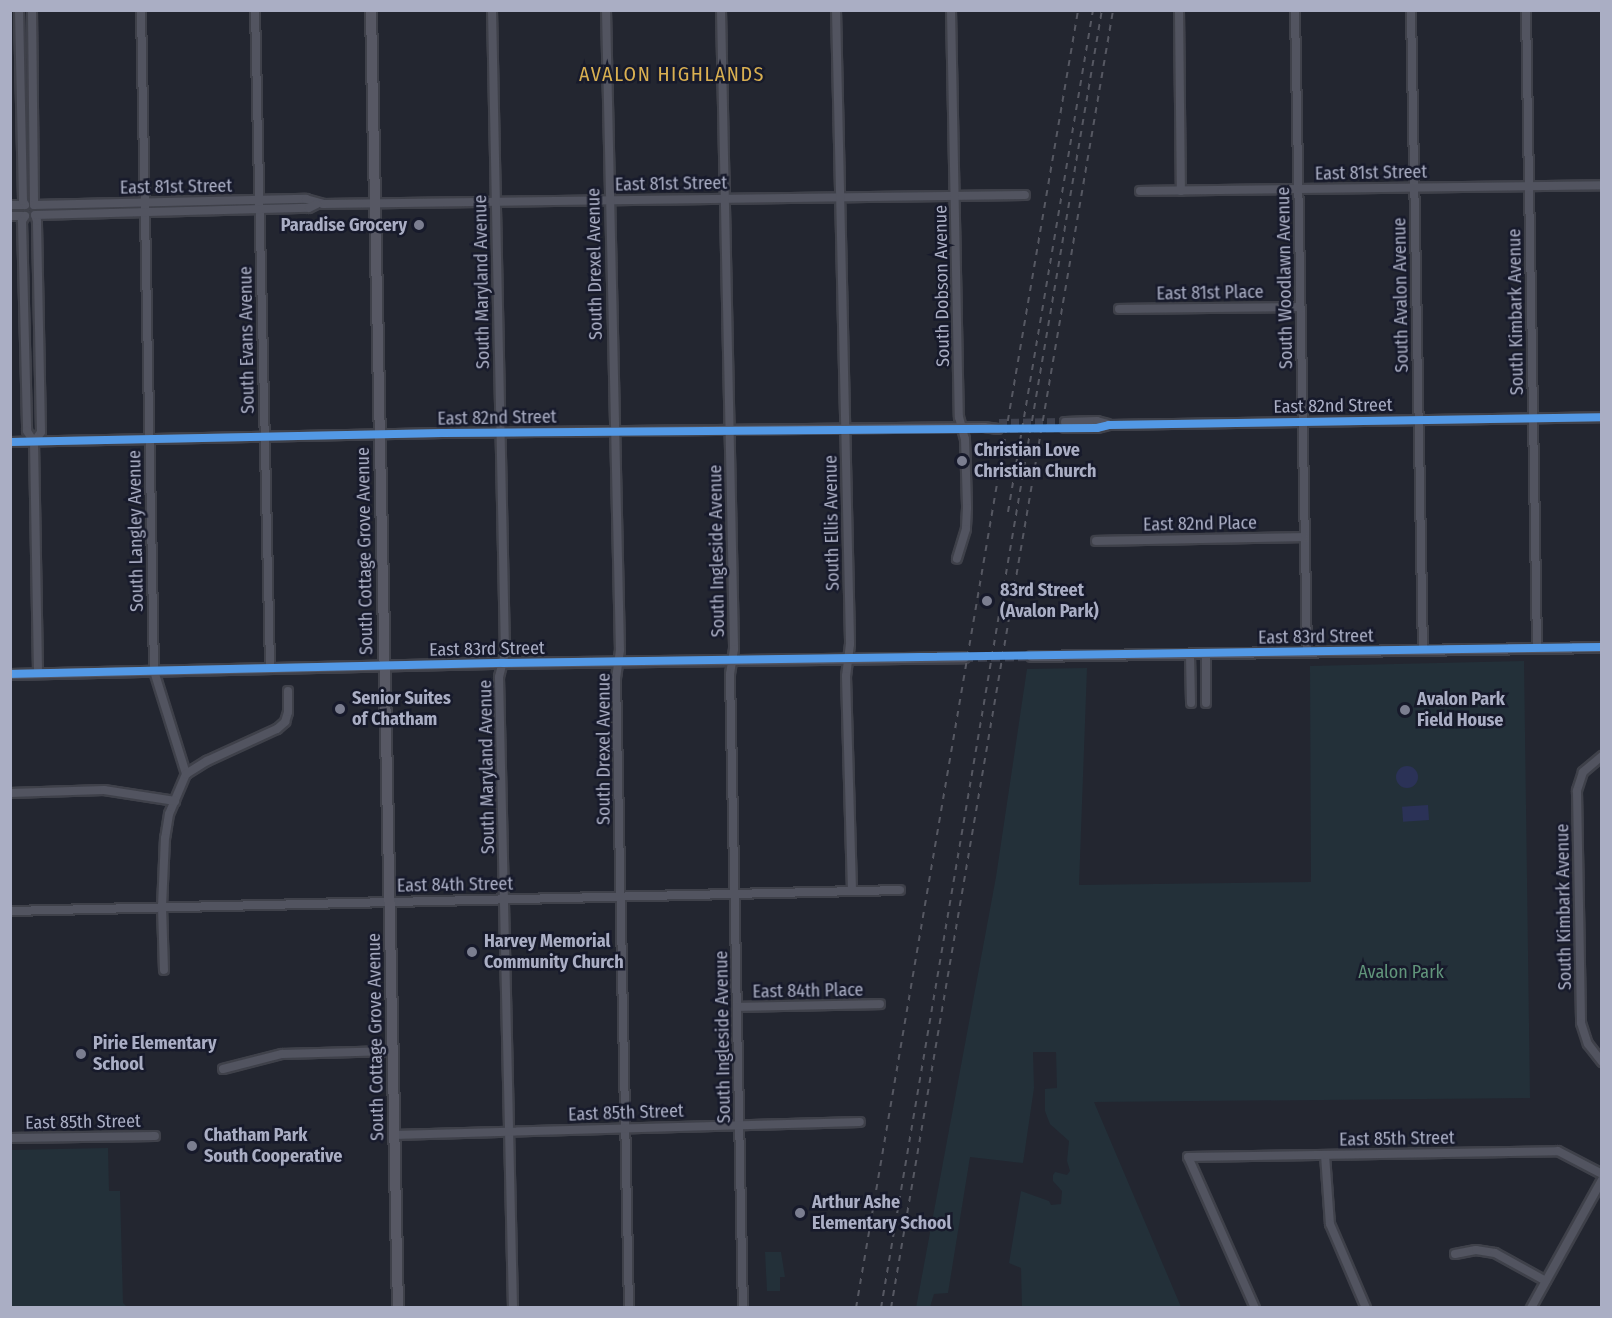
<!DOCTYPE html>
<html>
<head>
<meta charset="utf-8">
<style>
  body { margin:0 }
  #map { position:relative; width:1612px; height:1318px; overflow:hidden; background:#232630; font-family:"Fira Sans Condensed",sans-serif }
  div>[style] { position:absolute }
  .green>* { inset:0; background:#233039 }
  .water>* { inset:0; background:#2b3257; transform-origin:0 0 }
  .round { border-radius:50% }
  .minor-tunnel>* { height:8px; margin-top:-4px; transform-origin:0; background:repeating-linear-gradient(90deg,#3e414e 0 8px,transparent 0 12px) }
  .tertiary-tunnel>* { height:9px; margin-top:-4.5px; transform-origin:0; background:repeating-linear-gradient(90deg,#3e414e 0 9px,transparent 0 13.5px) }
  .roads { filter:drop-shadow(2px 0 #3f414a) drop-shadow(-2px 0 #3f414a) drop-shadow(0 2px #3f414a) drop-shadow(0 -2px #3f414a) }
  .minor>* { height:8px; margin:-4px; padding:0 4px; transform-origin:4px; border-radius:4px; background:#525460 }
  .tertiary>* { height:9px; margin:-4.5px; padding:0 4.5px; transform-origin:4.5px; border-radius:4.5px; background:#525460 }
  .secondary>* { height:10px; margin:-5px; padding:0 5px; transform-origin:5px; border-radius:5px; background:#575864 }
  .rail>* { height:2px; margin-top:-1px; transform-origin:0; background:repeating-linear-gradient(90deg,#565862 0 6px,transparent 0 12px) }
  .cycleway>* { height:8px; margin:-4px; padding:0 4px; transform-origin:4px; border-radius:4px; background:#5399e6 }
  .dots>* { width:16px; height:16px; translate:-50% -50%; box-sizing:border-box; border:3px solid #171a2b; border-radius:50% }
  span { translate:-50% -50%; white-space:nowrap; text-align:center; line-height:1.15; -webkit-text-stroke:5px #171a2b; paint-order:stroke }
  .street-label { font-size:18px; color:#aaaec4 }
  .poi-label { font-size:18px; color:#aaaec4; font-weight:700 }
  .right { translate:-100% -50%; text-align:right }
  .left { translate:0 -50%; text-align:left }
  .park-label { font-size:18px; color:#61957b }
  .neighbourhood-label { font-size:20px; color:#d9b051; letter-spacing:1.5px }
  .frame { position:absolute; inset:0; border:12px solid #aaaec4; pointer-events:none }
</style>
</head>
<body>
<div id="map">
  <div class="green">
    <i style="clip-path:polygon(1524px 661px,1530px 1098px,1094px 1102px,1181px 1307px,1022px 1307px,1021px 1268px,1009px 1263px,1021px 1191px,1049px 1201px,1051px 1205px,1061px 1204px,1062px 1191px,1053px 1181px,1053px 1175px,1055px 1172px,1067px 1175px,1070px 1171px,1067px 1161px,1069px 1141px,1050px 1124px,1045px 1111px,1045px 1089px,1057px 1088px,1056px 1052px,1033px 1052px,1034px 1088px,1023px 1163px,970px 1157px,948px 1293px,934px 1294px,930px 1307px,916px 1308px,996px 877px,1027px 669px,1087px 668px,1079px 885px,1311px 882px,1310px 666px)"></i>
    <i style="clip-path:polygon(108px 1148px,109px 1191px,120px 1191px,123px 1303px,127px 1307px,11px 1307px,11px 1150px)"></i>
    <i style="clip-path:polygon(765px 1252px,781px 1252px,785px 1277px,780px 1277px,780px 1291px,767px 1291px)"></i>
  </div>
  <div class="water">
    <i class="round" style="left:1396px;top:766px;width:22px;height:22px"></i>
    <i style="left:1428px;top:805px;width:15px;height:26px;rotate:86deg"></i>
  </div>
  <div class="minor-tunnel">
    <i style="left:999px;top:423px;width:66px;rotate:-0.9deg"></i>
    <i style="left:998px;top:429px;width:67px;rotate:-0.9deg"></i>
  </div>
  <div class="tertiary-tunnel">
    <i style="left:964px;top:657px;width:67px;rotate:-0.9deg"></i>
  </div>
  <div class="roads">
    <div class="minor">
      <i style="left:32px;top:10px;width:195px;rotate:89.4deg"></i>
      <i style="left:34px;top:205px;width:272px;rotate:-1.3deg"></i>
      <i style="left:306px;top:199px;width:18px;rotate:16deg"></i>
      <i style="left:323px;top:204px;width:702px;rotate:-0.73deg"></i>
      <i style="left:141px;top:10px;width:661px;rotate:88.87deg"></i>
      <i style="left:154px;top:671px;width:108px;rotate:72.7deg"></i>
      <i style="left:186px;top:774px;width:43px;rotate:113deg"></i>
      <i style="left:169px;top:814px;width:24px;rotate:99deg"></i>
      <i style="left:165px;top:838px;width:69px;rotate:92.5deg"></i>
      <i style="left:162px;top:907px;width:63px;rotate:88.2deg"></i>
      <i style="left:255px;top:10px;width:658px;rotate:88.69deg"></i>
      <i style="left:492px;top:10px;width:643px;rotate:88.84deg"></i>
      <i style="left:505px;top:653px;width:25px;rotate:104deg"></i>
      <i style="left:499px;top:677px;width:631px;rotate:88.73deg"></i>
      <i style="left:606px;top:10px;width:640px;rotate:88.75deg"></i>
      <i style="left:620px;top:650px;width:27px;rotate:98deg"></i>
      <i style="left:616px;top:677px;width:631px;rotate:88.82deg"></i>
      <i style="left:721px;top:10px;width:639px;rotate:88.83deg"></i>
      <i style="left:734px;top:649px;width:25px;rotate:99deg"></i>
      <i style="left:730px;top:674px;width:634px;rotate:88.83deg"></i>
      <i style="left:836px;top:10px;width:634px;rotate:88.73deg"></i>
      <i style="left:850px;top:644px;width:32px;rotate:97deg"></i>
      <i style="left:846px;top:676px;width:215px;rotate:88.4deg"></i>
      <i style="left:951px;top:10px;width:407px;rotate:88.9deg"></i>
      <i style="left:959px;top:417px;width:23px;rotate:75deg"></i>
      <i style="left:965px;top:439px;width:69px;rotate:88.3deg"></i>
      <i style="left:967px;top:508px;width:21px;rotate:93deg"></i>
      <i style="left:966px;top:529px;width:31px;rotate:107deg"></i>
      <i style="left:1179px;top:10px;width:181px;rotate:89.4deg"></i>
      <i style="left:1295px;top:10px;width:643px;rotate:88.93deg"></i>
      <i style="left:1411px;top:10px;width:640px;rotate:88.93deg"></i>
      <i style="left:1526px;top:10px;width:638px;rotate:89.01deg"></i>
      <i style="left:1140px;top:191px;width:462px;rotate:-0.7deg"></i>
      <i style="left:10px;top:205px;width:15px"></i>
      <i style="left:25px;top:205px;width:4px;rotate:-117deg"></i>
      <i style="left:23px;top:201px;width:191px;rotate:-91.2deg"></i>
      <i style="left:10px;top:216px;width:15px"></i>
      <i style="left:25px;top:216px;width:6px;rotate:121deg"></i>
      <i style="left:22px;top:221px;width:210px;rotate:88.6deg"></i>
      <i style="left:27px;top:431px;width:13px;rotate:58deg"></i>
      <i style="left:34px;top:442px;width:231px;rotate:89deg"></i>
      <i style="left:1119px;top:309px;width:181px;rotate:-0.6deg"></i>
      <i style="left:1065px;top:422px;width:32px;rotate:-2deg"></i>
      <i style="left:1097px;top:421px;width:11px;rotate:15deg"></i>
      <i style="left:1065px;top:428px;width:32px"></i>
      <i style="left:1097px;top:428px;width:12px;rotate:-14deg"></i>
      <i style="left:1109px;top:425px;width:493px;rotate:-0.9deg"></i>
      <i style="left:10px;top:442px;width:433px;rotate:-1.2deg"></i>
      <i style="left:443px;top:433px;width:541px;rotate:-0.64deg"></i>
      <i style="left:984px;top:427px;width:14px;rotate:8deg"></i>
      <i style="left:34px;top:442px;width:12px;rotate:-55deg"></i>
      <i style="left:41px;top:432px;width:211px;rotate:-91.1deg"></i>
      <i style="left:37px;top:221px;width:6px;rotate:-108deg"></i>
      <i style="left:35px;top:215px;width:274px;rotate:-1.5deg"></i>
      <i style="left:309px;top:208px;width:9px;rotate:-27deg"></i>
      <i style="left:1096px;top:541px;width:208px;rotate:-1.1deg"></i>
      <i style="left:1206px;top:654px;width:49px;rotate:90deg"></i>
      <i style="left:1190px;top:655px;width:48px;rotate:88.8deg"></i>
      <i style="left:1602px;top:756px;width:25px;rotate:140deg"></i>
      <i style="left:1583px;top:772px;width:20px;rotate:108deg"></i>
      <i style="left:1577px;top:791px;width:232px;rotate:89deg"></i>
      <i style="left:1581px;top:1023px;width:22px;rotate:72deg"></i>
      <i style="left:1588px;top:1044px;width:23px;rotate:52deg"></i>
      <i style="left:186px;top:774px;width:25px;rotate:-32deg"></i>
      <i style="left:207px;top:761px;width:77px;rotate:-24.6deg"></i>
      <i style="left:277px;top:729px;width:11px;rotate:-41deg"></i>
      <i style="left:285px;top:722px;width:10px;rotate:-73deg"></i>
      <i style="left:288px;top:712px;width:21px;rotate:-90deg"></i>
      <i style="left:10px;top:793px;width:94px;rotate:-1.8deg"></i>
      <i style="left:104px;top:790px;width:72px;rotate:8.8deg"></i>
      <i style="left:10px;top:911px;width:890px;rotate:-1.35deg"></i>
      <i style="left:737px;top:1007px;width:143px;rotate:-1.2deg"></i>
      <i style="left:223px;top:1069px;width:61px;rotate:-14.3deg"></i>
      <i style="left:282px;top:1054px;width:111px;rotate:-1.5deg"></i>
      <i style="left:394px;top:1135px;width:466px;rotate:-1.6deg"></i>
      <i style="left:10px;top:1138px;width:145px;rotate:-0.8deg"></i>
      <i style="left:1325px;top:1155px;width:69px;rotate:85.9deg"></i>
      <i style="left:1330px;top:1224px;width:91px;rotate:66.8deg"></i>
      <i style="left:1455px;top:1254px;width:21px;rotate:-11deg"></i>
      <i style="left:1476px;top:1250px;width:19px;rotate:9deg"></i>
      <i style="left:1495px;top:1253px;width:58px;rotate:28.8deg"></i>
      <i style="left:1255px;top:1308px;width:165px;rotate:-113.9deg"></i>
      <i style="left:1188px;top:1157px;width:370px;rotate:-0.9deg"></i>
      <i style="left:1558px;top:1151px;width:50px;rotate:27.6deg"></i>
      <i style="left:1531px;top:1308px;width:146px;rotate:-61deg"></i>
    </div>
    <div class="tertiary">
      <i style="left:1031px;top:656px;width:571px;rotate:-0.9deg"></i>
      <i style="left:10px;top:674px;width:493px;rotate:-1.3deg"></i>
      <i style="left:503px;top:663px;width:461px;rotate:-0.7deg"></i>
    </div>
    <div class="secondary">
      <i style="left:371px;top:10px;width:1298px;rotate:88.81deg"></i>
    </div>
  </div>
  <div class="rail">
    <i style="left:1008px;top:512px;width:509px;rotate:-80.39deg"></i>
    <i style="left:856px;top:1308px;width:1317px;rotate:-80.29deg"></i>
    <i style="left:881px;top:1308px;width:1317px;rotate:-80.34deg"></i>
    <i style="left:891px;top:1308px;width:1317px;rotate:-80.29deg"></i>
  </div>
  <div class="cycleway">
    <i style="left:10px;top:442px;width:433px;rotate:-1.2deg"></i>
    <i style="left:443px;top:433px;width:654px;rotate:-0.44deg"></i>
    <i style="left:1097px;top:428px;width:12px;rotate:-14deg"></i>
    <i style="left:1109px;top:425px;width:493px;rotate:-0.9deg"></i>
    <i style="left:10px;top:674px;width:493px;rotate:-1.3deg"></i>
    <i style="left:503px;top:663px;width:1099px;rotate:-0.83deg"></i>
  </div>
  <div class="dots">
    <i style="left:419px;top:225px;background:#7b7e90"></i>
    <i style="left:962px;top:461px;background:#7b7e90"></i>
    <i style="left:987px;top:601px;background:#7b7e90"></i>
    <i style="left:340px;top:709px;background:#7b7e90"></i>
    <i style="left:1405px;top:710px;background:#7b7e90"></i>
    <i style="left:472px;top:952px;background:#7b7e90"></i>
    <i style="left:81px;top:1054px;background:#7b7e90"></i>
    <i style="left:192px;top:1146px;background:#7b7e90"></i>
    <i style="left:800px;top:1213px;background:#7b7e90"></i>
  </div>
  <div class="street-label">
    <span style="left:1371px;top:173px;rotate:-1deg">East 81st Street</span>
    <span style="left:671px;top:184px;rotate:-1deg">East 81st Street</span>
    <span style="left:176px;top:187px;rotate:-1deg">East 81st Street</span>
    <span style="left:595px;top:264px;rotate:-91deg">South Drexel Avenue</span>
    <span style="left:1285px;top:278px;rotate:-91deg">South Woodlawn Avenue</span>
    <span style="left:482px;top:282px;rotate:-91deg">South Maryland Avenue</span>
    <span style="left:942px;top:286px;rotate:-91deg">South Dobson Avenue</span>
    <span style="left:1210px;top:293px;rotate:-1deg">East 81st Place</span>
    <span style="left:1401px;top:295px;rotate:-91deg">South Avalon Avenue</span>
    <span style="left:1516px;top:312px;rotate:-91deg">South Kimbark Avenue</span>
    <span style="left:247px;top:340px;rotate:-91deg">South Evans Avenue</span>
    <span style="left:1333px;top:406px;rotate:-1deg">East 82nd Street</span>
    <span style="left:497px;top:418px;rotate:-1deg">East 82nd Street</span>
    <span style="left:832px;top:523px;rotate:-91deg">South Ellis Avenue</span>
    <span style="left:1200px;top:524px;rotate:-1deg">East 82nd Place</span>
    <span style="left:136px;top:531px;rotate:-91deg">South Langley Avenue</span>
    <span style="left:365px;top:551px;rotate:-91deg">South Cottage Grove Avenue</span>
    <span style="left:717px;top:551px;rotate:-91deg">South Ingleside Avenue</span>
    <span style="left:1316px;top:637px;rotate:-1deg">East 83rd Street</span>
    <span style="left:487px;top:649px;rotate:-1deg">East 83rd Street</span>
    <span style="left:604px;top:749px;rotate:-90deg">South Drexel Avenue</span>
    <span style="left:487px;top:767px;rotate:-91deg">South Maryland Avenue</span>
    <span style="left:455px;top:885px;rotate:-1deg">East 84th Street</span>
    <span style="left:1564px;top:907px;rotate:-91deg">South Kimbark Avenue</span>
    <span style="left:808px;top:991px;rotate:-1deg">East 84th Place</span>
    <span style="left:376px;top:1037px;rotate:-91deg">South Cottage Grove Avenue</span>
    <span style="left:723px;top:1037px;rotate:-91deg">South Ingleside Avenue</span>
    <span style="left:626px;top:1113px;rotate:-2deg">East 85th Street</span>
    <span style="left:83px;top:1122px;rotate:-1deg">East 85th Street</span>
    <span style="left:1397px;top:1139px;rotate:-1deg">East 85th Street</span>
  </div>
  <div class="poi-label">
    <span class="right" style="left:407px;top:225px">Paradise Grocery</span>
    <span class="left" style="left:974px;top:461px">Christian Love<br>Christian Church</span>
    <span class="left" style="left:1000px;top:601px">83rd Street<br>(Avalon Park)</span>
    <span class="left" style="left:352px;top:709px">Senior Suites<br>of Chatham</span>
    <span class="left" style="left:1417px;top:710px">Avalon Park<br>Field House</span>
    <span class="left" style="left:484px;top:952px">Harvey Memorial<br>Community Church</span>
    <span class="left" style="left:93px;top:1054px">Pirie Elementary<br>School</span>
    <span class="left" style="left:204px;top:1146px">Chatham Park<br>South Cooperative</span>
    <span class="left" style="left:812px;top:1213px">Arthur Ashe<br>Elementary School</span>
  </div>
  <div class="park-label">
    <span style="left:1401px;top:972px">Avalon Park</span>
  </div>
  <div class="neighbourhood-label">
    <span style="left:672px;top:74px">AVALON HIGHLANDS</span>
  </div>
  <div class="frame"></div>
</div>
</body>
</html>
